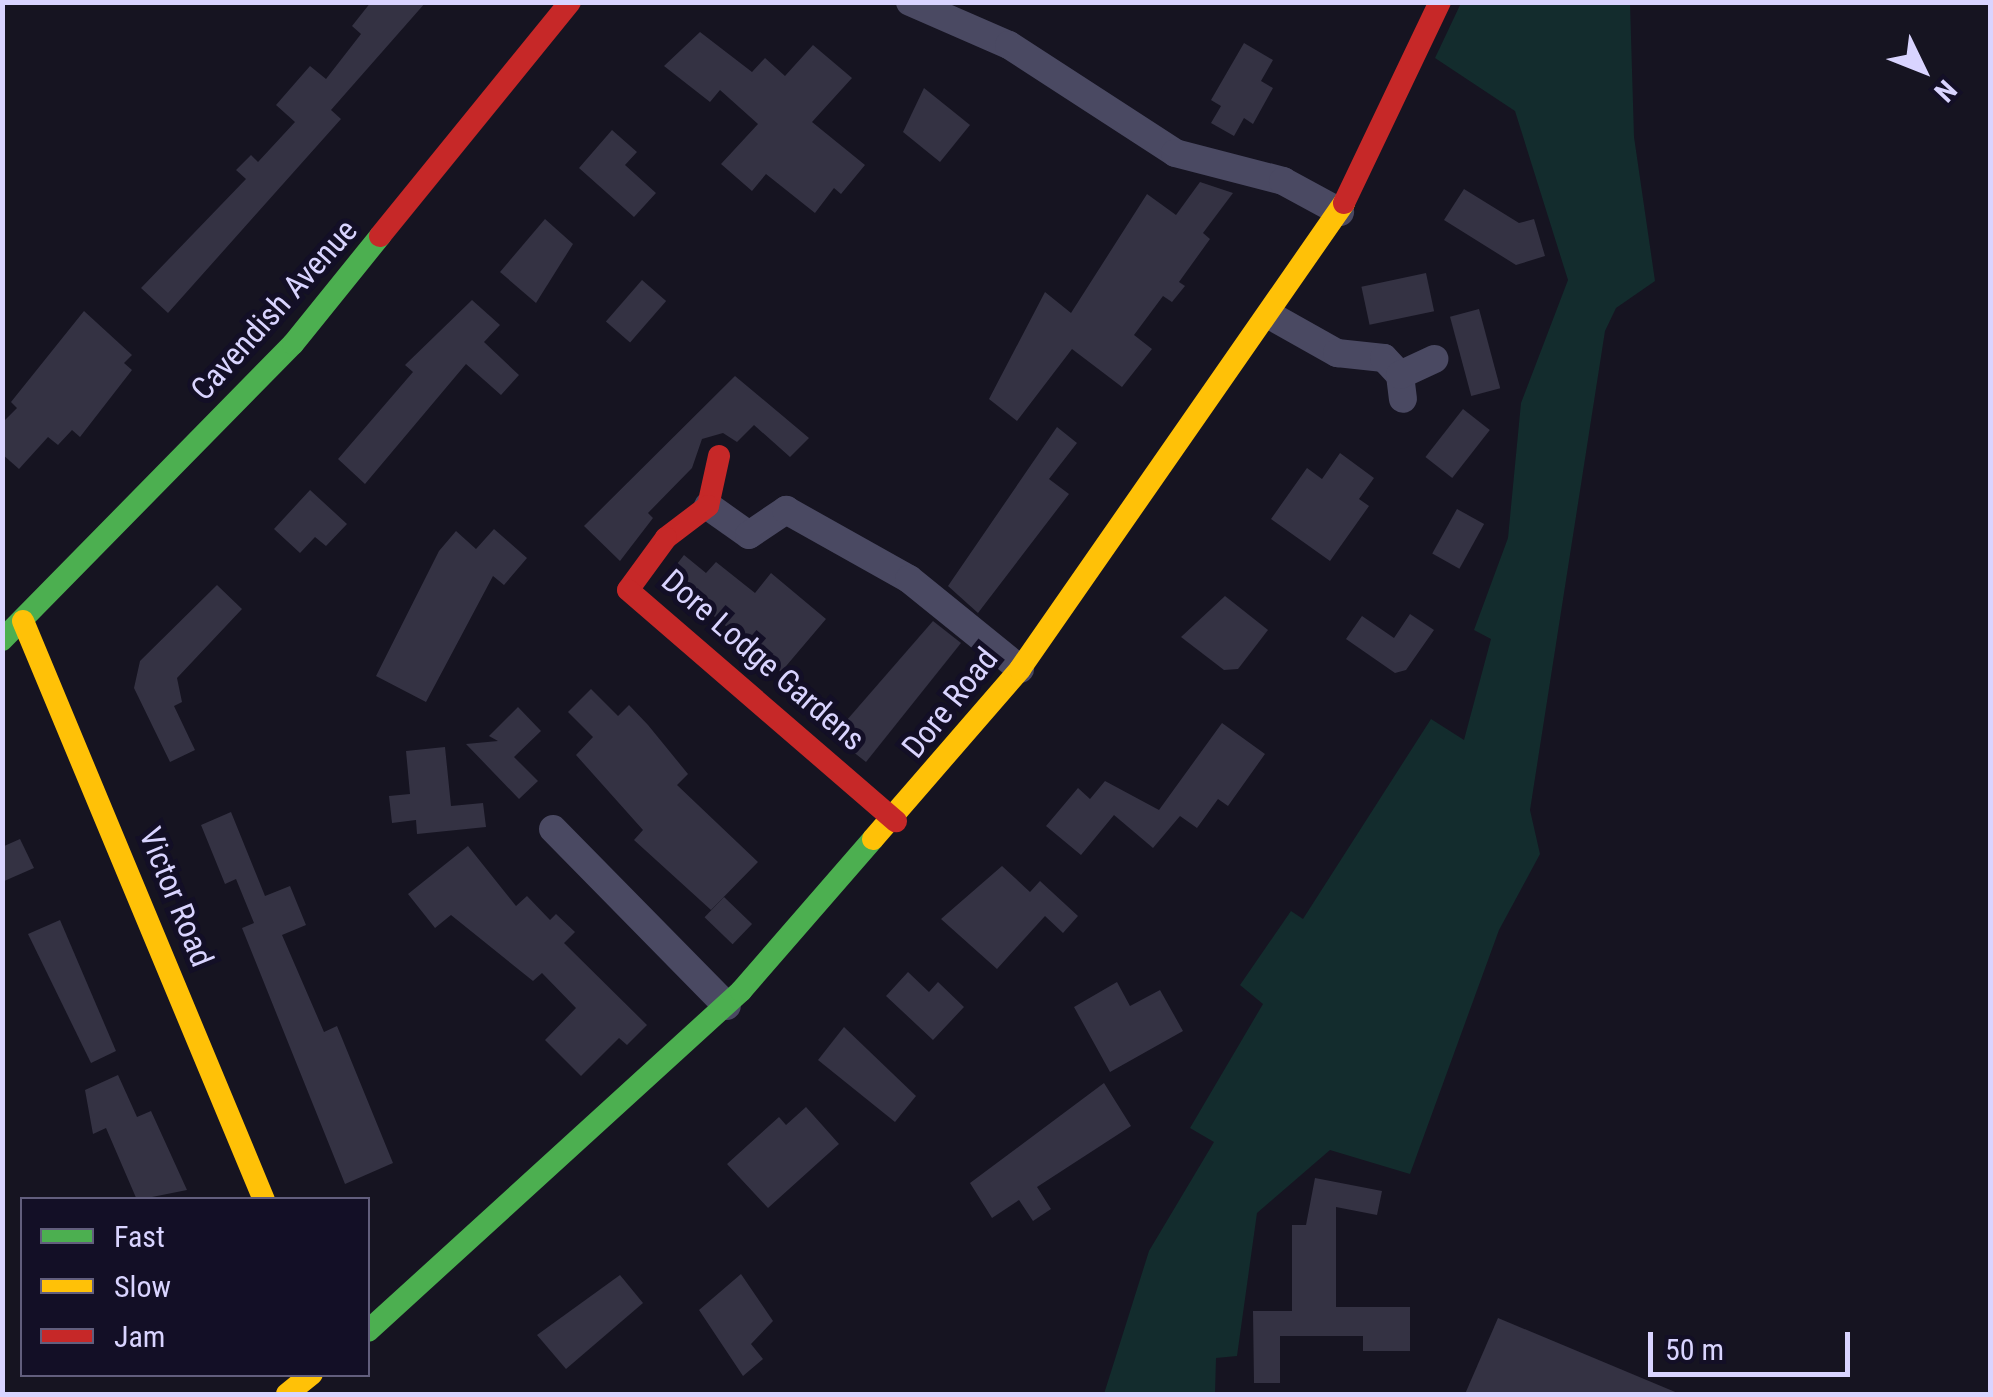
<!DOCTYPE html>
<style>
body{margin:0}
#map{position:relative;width:1993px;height:1397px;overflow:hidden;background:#161421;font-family:"Roboto Condensed",sans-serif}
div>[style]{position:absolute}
.green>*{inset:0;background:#132c2d}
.building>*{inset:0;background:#343243;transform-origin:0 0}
.street>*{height:28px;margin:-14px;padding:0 14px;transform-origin:14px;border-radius:14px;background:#4a4962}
.fast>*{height:22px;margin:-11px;padding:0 11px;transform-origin:11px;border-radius:11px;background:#4caf50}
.slow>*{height:22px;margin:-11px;padding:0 11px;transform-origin:11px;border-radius:11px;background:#ffc107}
.jam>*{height:22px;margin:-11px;padding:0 11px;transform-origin:11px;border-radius:11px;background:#c62828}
span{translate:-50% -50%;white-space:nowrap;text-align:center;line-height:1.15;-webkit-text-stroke:10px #130f26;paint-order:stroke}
.street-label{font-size:32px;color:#d9d4ff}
.frame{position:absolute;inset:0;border:5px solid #d9d4ff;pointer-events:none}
.legend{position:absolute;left:20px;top:1197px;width:350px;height:180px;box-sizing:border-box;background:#130f26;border:2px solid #625e7d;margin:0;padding:12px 18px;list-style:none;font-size:30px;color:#d9d4ff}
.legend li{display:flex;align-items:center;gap:20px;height:50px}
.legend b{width:50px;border:2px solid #625e7d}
.north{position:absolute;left:1873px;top:20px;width:100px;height:100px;-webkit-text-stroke:8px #130f26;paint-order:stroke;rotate:133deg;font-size:28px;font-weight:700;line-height:40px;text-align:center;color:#d9d4ff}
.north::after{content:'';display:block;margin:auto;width:35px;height:45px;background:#d9d4ff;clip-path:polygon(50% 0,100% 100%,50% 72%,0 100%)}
.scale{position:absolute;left:1648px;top:1332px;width:202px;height:45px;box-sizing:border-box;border:5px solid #d9d4ff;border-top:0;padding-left:12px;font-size:30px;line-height:35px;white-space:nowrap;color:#d9d4ff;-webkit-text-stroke:8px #130f26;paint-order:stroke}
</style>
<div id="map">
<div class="green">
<div style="clip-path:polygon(1461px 3px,1630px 3px,1634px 137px,1655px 281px,1616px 308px,1605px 331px,1530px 810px,1540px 854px,1499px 930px,1410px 1174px,1330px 1150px,1257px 1213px,1237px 1356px,1216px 1358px,1215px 1394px,1104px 1394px,1149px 1251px,1214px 1142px,1190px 1128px,1263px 1004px,1240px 985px,1291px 911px,1303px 919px,1431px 719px,1464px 740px,1491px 639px,1474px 630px,1508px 538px,1521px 403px,1568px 280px,1515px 111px,1435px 58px)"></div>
</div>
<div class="building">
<div style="clip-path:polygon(371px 2px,426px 2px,331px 110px,341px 119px,168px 313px,141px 288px,246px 179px,236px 170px,251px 155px,258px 162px,295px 122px,276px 105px,310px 66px,326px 79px,361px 34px,352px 26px)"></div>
<div style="clip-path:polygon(700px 32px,752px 72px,765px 58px,785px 76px,813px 45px,852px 78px,812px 122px,865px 165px,841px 194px,834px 188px,815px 213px,766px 174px,752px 191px,721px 164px,758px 124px,720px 90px,710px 102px,664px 66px)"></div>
<div style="clip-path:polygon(1244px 43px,1273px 60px,1261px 81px,1273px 88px,1253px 124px,1244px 118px,1234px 136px,1211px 123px,1221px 106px,1211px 100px)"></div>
<div style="clip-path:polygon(924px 88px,970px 125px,940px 162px,903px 132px)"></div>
<div style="clip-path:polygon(612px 130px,637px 152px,625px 165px,656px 193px,634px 217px,579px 168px)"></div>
<div style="clip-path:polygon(1200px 182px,1233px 193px,1203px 233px,1210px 239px,1179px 282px,1185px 286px,1172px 302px,1163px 296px,1134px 335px,1152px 349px,1122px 387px,1072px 349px,1017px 421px,989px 399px,1045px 292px,1071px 313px,1147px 194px,1176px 215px)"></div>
<div style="clip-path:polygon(1464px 189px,1519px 223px,1534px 219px,1545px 256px,1516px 265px,1444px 220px)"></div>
<div style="clip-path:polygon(545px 219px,573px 244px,536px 303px,500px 272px)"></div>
<div style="left:1426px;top:273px;width:39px;height:66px;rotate:78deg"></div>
<div style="left:642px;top:280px;width:32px;height:55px;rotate:41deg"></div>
<div style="clip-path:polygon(472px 300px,500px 325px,484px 342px,519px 375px,501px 395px,466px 364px,365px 484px,338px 459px,413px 372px,405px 365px)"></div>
<div style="left:1479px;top:309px;width:82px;height:30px;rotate:75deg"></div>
<div style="clip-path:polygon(84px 311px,132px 355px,124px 363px,132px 370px,80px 437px,72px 430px,58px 445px,48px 437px,19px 469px,2px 454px,2px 423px,17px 408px,11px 402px)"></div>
<div style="clip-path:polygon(735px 376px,809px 438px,790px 457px,754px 425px,737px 442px,723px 433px,702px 439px,692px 468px,648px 513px,653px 518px,620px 561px,584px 526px)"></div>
<div style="left:1463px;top:409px;width:34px;height:61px;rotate:38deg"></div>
<div style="clip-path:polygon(1057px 427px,1077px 443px,1049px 479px,1069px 494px,978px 613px,948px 586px)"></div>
<div style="clip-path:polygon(1340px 453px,1374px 478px,1359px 499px,1369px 506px,1330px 561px,1271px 519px,1307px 468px,1322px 479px)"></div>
<div style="clip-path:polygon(310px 490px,347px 524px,326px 546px,315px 537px,300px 553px,274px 529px)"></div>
<div style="left:1457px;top:509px;width:31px;height:51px;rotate:29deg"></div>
<div style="clip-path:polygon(494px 529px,527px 558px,504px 585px,493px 576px,426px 702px,376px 676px,439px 551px,456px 531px,476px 549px)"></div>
<div style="clip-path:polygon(684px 555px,706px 573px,716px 562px,755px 593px,771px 573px,826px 619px,781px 672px,709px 612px,701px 622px,660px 586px)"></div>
<div style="clip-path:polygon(217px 585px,242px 609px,177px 678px,182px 702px,174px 706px,195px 750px,170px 762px,134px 688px,140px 661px)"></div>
<div style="clip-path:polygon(1225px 596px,1268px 630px,1238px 669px,1224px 670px,1181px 637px)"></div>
<div style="clip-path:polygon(1410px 614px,1434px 630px,1406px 670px,1395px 673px,1346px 639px,1362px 616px,1394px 638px)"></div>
<div style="clip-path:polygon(933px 621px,961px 643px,866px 762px,833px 736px)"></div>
<div style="clip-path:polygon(591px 689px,618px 716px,629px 705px,648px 725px,688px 774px,677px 785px,758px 862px,711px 910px,634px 840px,643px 830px,576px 755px,593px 737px,568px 712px)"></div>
<div style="clip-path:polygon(518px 707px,541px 731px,514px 757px,538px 781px,519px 799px,466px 744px,498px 741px,489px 736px)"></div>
<div style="clip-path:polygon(1222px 723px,1265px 754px,1228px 806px,1218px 799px,1197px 828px,1180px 816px,1153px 848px,1114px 815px,1081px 855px,1046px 826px,1078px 788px,1090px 799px,1105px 781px,1159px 810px)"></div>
<div style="clip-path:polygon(445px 747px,451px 806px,483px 803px,486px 827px,417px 834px,416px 820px,392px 823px,389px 796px,410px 794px,406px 751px)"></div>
<div style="clip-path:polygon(231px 812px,265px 896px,290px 886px,306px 925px,282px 935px,324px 1032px,337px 1026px,393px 1163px,345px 1184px,242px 928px,254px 923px,236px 879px,225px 884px,201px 825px)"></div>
<div style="clip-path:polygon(20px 839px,34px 868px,2px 882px,2px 847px)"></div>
<div style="clip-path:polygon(468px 846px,516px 906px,527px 896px,550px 920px,556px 914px,575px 932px,564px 943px,647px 1025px,627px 1045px,619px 1038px,581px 1076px,545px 1040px,576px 1008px,542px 973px,533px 981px,451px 915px,435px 928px,408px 894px)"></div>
<div style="clip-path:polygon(1002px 866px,1030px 892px,1040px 881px,1078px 916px,1063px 933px,1045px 916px,997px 969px,941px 919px)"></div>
<div style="left:724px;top:897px;width:39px;height:28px;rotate:44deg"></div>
<div style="clip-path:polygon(60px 920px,116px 1051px,91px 1063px,28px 934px)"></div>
<div style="clip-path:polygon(908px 972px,929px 992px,938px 982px,964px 1007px,933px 1040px,886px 996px)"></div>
<div style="clip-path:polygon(1117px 982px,1130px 1006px,1160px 990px,1183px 1031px,1110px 1072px,1074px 1007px)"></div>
<div style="clip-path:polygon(844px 1027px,916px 1096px,895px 1122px,818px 1060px)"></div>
<div style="clip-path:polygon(118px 1075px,137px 1117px,151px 1111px,187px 1190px,137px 1200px,106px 1128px,93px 1134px,85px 1090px)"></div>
<div style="clip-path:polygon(1104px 1083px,1131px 1126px,1037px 1187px,1051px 1209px,1033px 1221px,1019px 1200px,992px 1218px,970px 1183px)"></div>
<div style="clip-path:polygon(806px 1107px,839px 1144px,768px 1208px,727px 1164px,779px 1117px,786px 1125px)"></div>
<div style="clip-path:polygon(1315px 1178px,1382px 1191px,1377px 1215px,1336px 1207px,1336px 1307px,1410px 1307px,1410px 1351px,1363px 1351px,1363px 1336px,1280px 1336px,1280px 1383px,1254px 1383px,1253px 1311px,1292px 1311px,1292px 1225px,1306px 1225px)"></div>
<div style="clip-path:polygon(741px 1274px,773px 1321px,751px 1344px,763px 1359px,743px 1376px,699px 1310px)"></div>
<div style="clip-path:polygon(620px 1275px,643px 1303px,566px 1369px,537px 1335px)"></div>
<div style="clip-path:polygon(1498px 1318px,1680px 1394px,1465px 1394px)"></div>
</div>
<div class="street">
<div style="left:910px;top:2px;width:108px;rotate:23.5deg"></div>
<div style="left:1009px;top:45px;width:198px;rotate:33deg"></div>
<div style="left:1175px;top:153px;width:112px;rotate:14.5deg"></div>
<div style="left:1283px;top:181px;width:65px;rotate:28.5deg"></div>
<div style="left:1271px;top:316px;width:76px;rotate:29.3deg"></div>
<div style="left:1337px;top:353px;width:47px;rotate:6.1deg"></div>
<div style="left:1384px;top:358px;width:23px;rotate:47deg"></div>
<div style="left:1400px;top:375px;width:24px;rotate:83deg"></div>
<div style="left:1400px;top:375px;width:38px;rotate:-25deg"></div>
<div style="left:708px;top:506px;width:50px;rotate:35.3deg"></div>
<div style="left:749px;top:535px;width:45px;rotate:-34deg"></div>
<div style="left:786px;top:510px;width:141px;rotate:29.3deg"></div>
<div style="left:909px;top:579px;width:143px;rotate:39deg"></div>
<div style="left:553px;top:829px;width:248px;rotate:45.5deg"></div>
</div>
<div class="fast">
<div style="left:2px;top:640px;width:415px;rotate:-45.5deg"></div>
<div style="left:293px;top:344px;width:139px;rotate:-51.1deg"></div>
<div style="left:368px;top:1331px;width:505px;rotate:-42.35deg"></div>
<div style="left:741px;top:991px;width:201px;rotate:-49deg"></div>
</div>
<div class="slow">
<div style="left:23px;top:621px;width:627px;rotate:67.4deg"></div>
<div style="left:873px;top:839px;width:225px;rotate:-49.1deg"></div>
<div style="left:1020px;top:669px;width:568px;rotate:-55.19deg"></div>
<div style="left:287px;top:1394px;width:32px;rotate:-39deg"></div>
</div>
<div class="jam">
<div style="left:1344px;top:203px;width:223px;rotate:-64.5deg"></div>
<div style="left:380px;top:236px;width:301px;rotate:-50.9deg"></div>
<div style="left:719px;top:456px;width:51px;rotate:102.4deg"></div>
<div style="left:708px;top:506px;width:53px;rotate:142.7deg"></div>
<div style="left:666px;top:538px;width:64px;rotate:126.2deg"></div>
<div style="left:628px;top:590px;width:354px;rotate:40.8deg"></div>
</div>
<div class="street-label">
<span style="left:274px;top:310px;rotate:-48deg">Cavendish Avenue</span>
<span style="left:763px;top:660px;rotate:41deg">Dore Lodge Gardens</span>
<span style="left:950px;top:703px;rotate:-51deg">Dore Road</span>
<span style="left:176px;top:897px;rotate:68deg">Victor Road</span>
</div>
<div class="frame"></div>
<ul class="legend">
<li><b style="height:12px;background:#4caf50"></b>Fast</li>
<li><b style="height:12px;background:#ffc107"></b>Slow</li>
<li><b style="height:12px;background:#c62828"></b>Jam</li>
</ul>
<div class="north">N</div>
<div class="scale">50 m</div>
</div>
